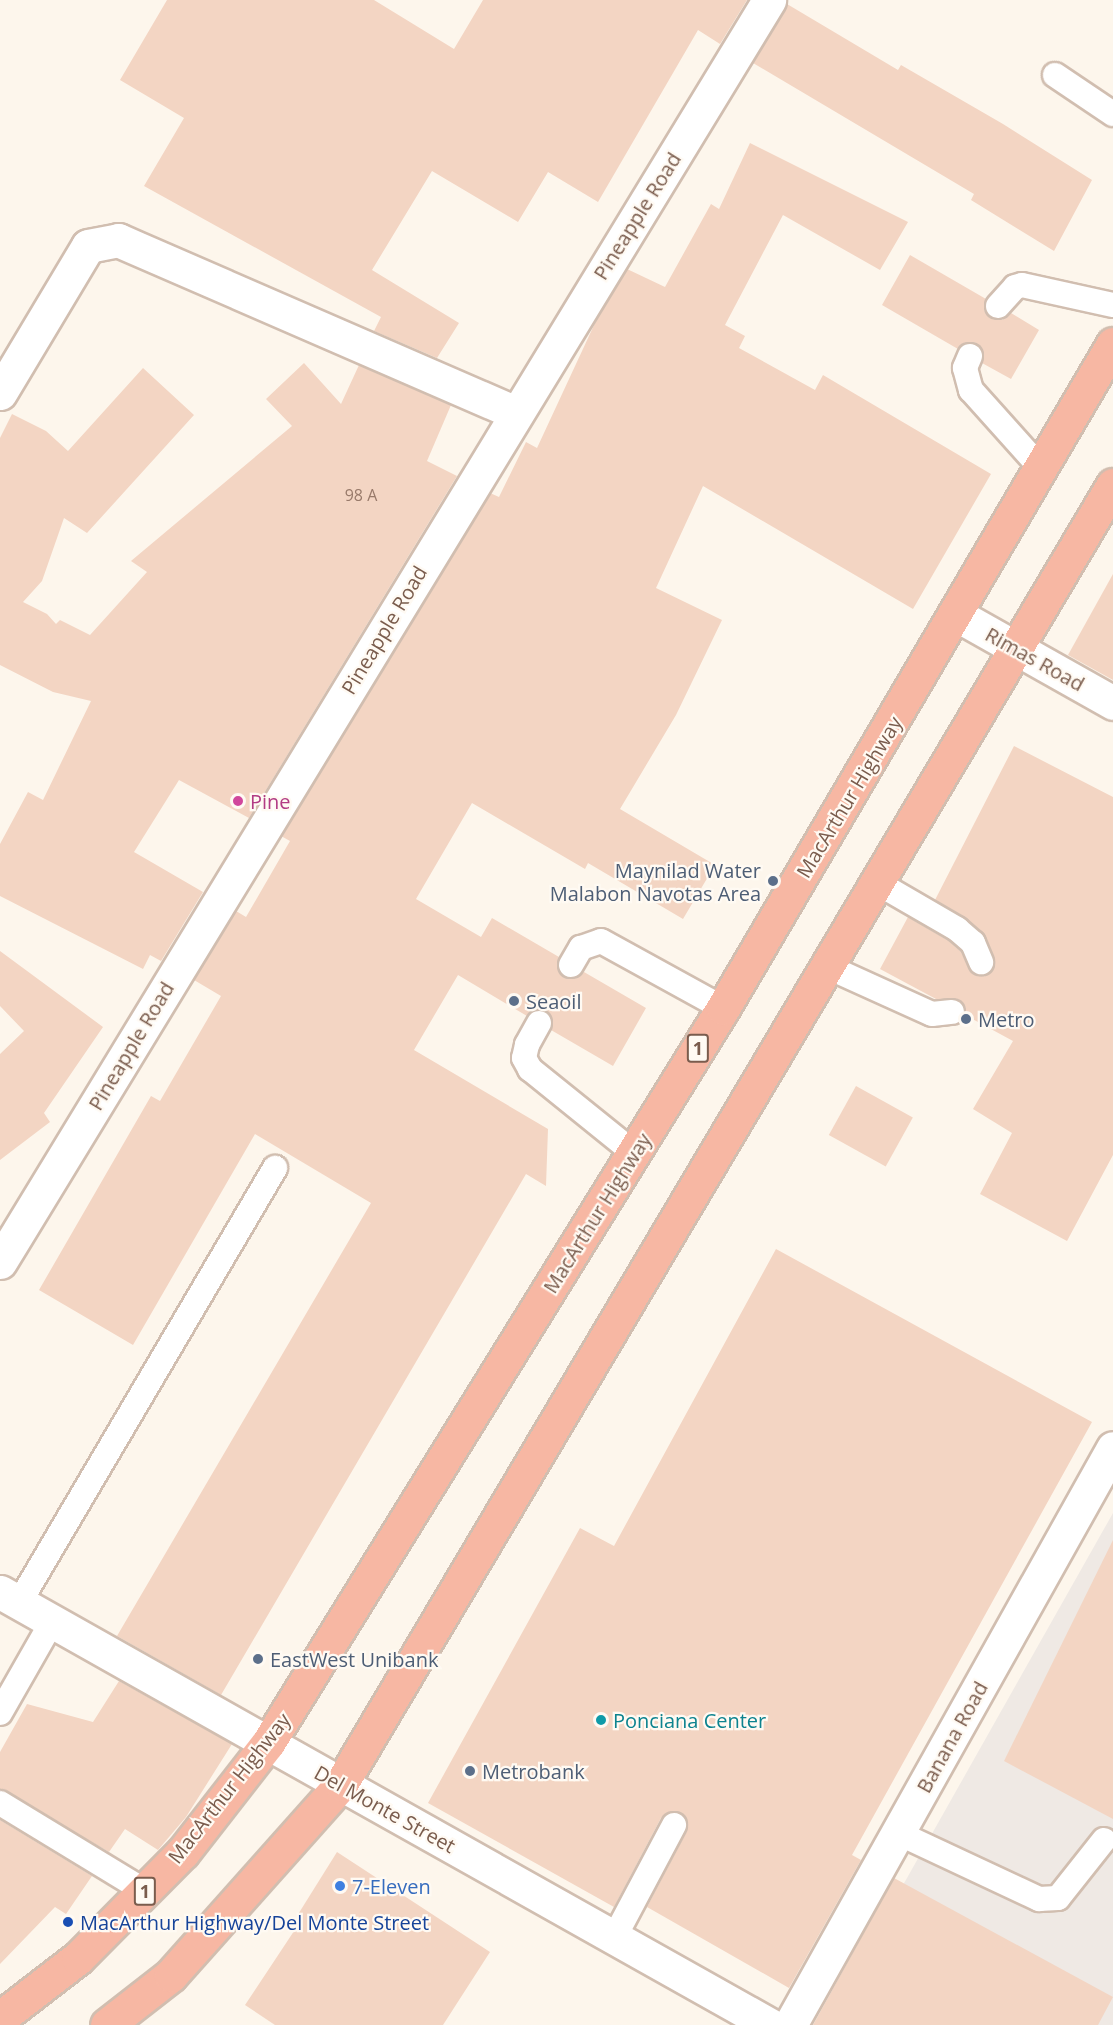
<!DOCTYPE html>
<style>
body{margin:0}
#map{position:relative;width:1113px;height:2025px;overflow:hidden;background:#fdf6ec;font-family:"Open Sans",sans-serif}
div>[style]{position:absolute}
.industrial>*{inset:0;background:#efe9e4}
.building>*{inset:0;background:#f3d5c3;transform-origin:0 0}
.roads{filter:drop-shadow(2px 0 #d1beb0) drop-shadow(-2px 0 #d1beb0) drop-shadow(0 2px #d1beb0) drop-shadow(0 -2px #d1beb0)}
.lane>*{height:24px;margin:-12px;padding:0 12px;transform-origin:12px;border-radius:12px;background:#fff}
.street>*{height:33px;margin:-16.5px;padding:0 16.5px;transform-origin:16.5px;border-radius:16.5px;background:#fff}
.secondary>*{height:33px;margin:-16.5px;padding:0 16.5px;transform-origin:16.5px;border-radius:16.5px;background:#fff}
.highway>*{height:33px;margin:-16.5px;padding:0 16.5px;transform-origin:16.5px;border-radius:16.5px;background:#f7b7a3}
.dots>*{width:16px;height:16px;translate:-50% -50%;box-sizing:border-box;border:3px solid #fffaf3;border-radius:50%}
span{translate:-50% -50%;white-space:nowrap;text-align:center;line-height:1.15;-webkit-text-stroke:4.5px #fffaf3;paint-order:stroke}
.number-label{font-size:16px;color:#987a6a}
.number-label span{-webkit-text-stroke-width:0}
.shield-label span{padding:2px 4px;background:#fffaf3;border:2px solid;border-radius:4px;-webkit-text-stroke-width:0}
.shield-label{font-size:18px;color:#7a5c4d;font-weight:700}
.street-label{font-size:20px;color:#7a5c4d}
.hotel-label{font-size:20px;color:#b23c85}
.left{translate:0 -50%;text-align:left}
.service-label{font-size:20px;color:#4e5e75}
.right{translate:-100% -50%;text-align:right}
.culture-label{font-size:20px;color:#0d838f}
.shop-label{font-size:20px;color:#366cbe}
.transit-label{font-size:20px;color:#164399}
</style>
<div id="map">
<div class="industrial">
<div style="clip-path:polygon(1113px 1513px,1113px 2025px,824px 2025px)"></div>
</div>
<div class="building">
<div style="clip-path:polygon(167px 0,374px 0,454px 49px,483px 0,747px 0,720px 44px,698px 30px,598px 202px,548px 172px,518px 222px,432px 171px,372px 270px,459px 323px,437px 358px,374px 331px,381px 317px,144px 186px,184px 118px,120px 80px)"></div>
<div style="clip-path:polygon(787px 4px,898px 70px,901px 65px,1003px 124px,1092px 180px,1054px 251px,971px 200px,974px 194px,753px 63px)"></div>
<div style="clip-path:polygon(750px 143px,908px 222px,880px 270px,783px 215px,725px 325px,745px 336px,739px 348px,815px 390px,823px 375px,991px 474px,913px 609px,703px 486px,656px 588px,722px 620px,676px 715px,620px 809px,715px 865px,683px 919px,588px 863px,585px 869px,472px 803px,416px 899px,481px 937px,492px 918px,559px 957px,557px 965px,563px 977px,571px 979px,584px 972px,646px 1008px,613px 1066px,551px 1030px,553px 1022px,546px 1011px,538px 1009px,527px 1016px,458px 975px,414px 1050px,548px 1129px,546px 1186px,526px 1174px,221px 1695px,117px 1636px,371px 1203px,255px 1134px,133px 1345px,39px 1290px,151px 1096px,160px 1101px,221px 996px,194px 980px,236px 911px,246px 917px,290px 841px,281px 836px,490px 493px,499px 497px,526px 442px,537px 448px,595px 323px,627px 269px,665px 287px,711px 204px,719px 209px)"></div>
<div style="clip-path:polygon(910px 255px,986px 299px,984px 310px,989px 317px,1002px 320px,1011px 313px,1039px 330px,1011px 379px,982px 363px,984px 354px,976px 343px,968px 342px,958px 349px,882px 305px)"></div>
<div style="clip-path:polygon(304px 363px,341px 404px,359px 365px,451px 405px,427px 461px,457px 476px,249px 818px,179px 780px,134px 852px,203px 892px,161px 961px,150px 955px,143px 969px,0 896px,0 844px,28px 792px,43px 800px,91px 701px,53px 692px,0 665px,0 438px,12px 414px,46px 431px,68px 451px,143px 368px,194px 415px,87px 533px,64px 518px,42px 581px,23px 602px,47px 614px,56px 624px,60px 620px,90px 635px,147px 572px,131px 561px,292px 426px,266px 399px)"></div>
<div style="clip-path:polygon(1113px 574px,1113px 680px,1068px 655px)"></div>
<div style="clip-path:polygon(1014px 746px,1113px 797px,1113px 1155px,1067px 1241px,980px 1194px,1012px 1133px,973px 1109px,1013px 1041px,965px 1015px,964px 1004px,958px 999px,936px 999px,880px 969px,908px 917px,949px 941px,961px 952px,973px 974px,986px 975px,993px 970px,994px 957px,983px 933px,935px 900px)"></div>
<div style="clip-path:polygon(0 951px,103px 1027px,44px 1113px,50px 1122px,0 1160px,0 1054px,24px 1031px,0 1006px)"></div>
<div style="left:856px;top:1086px;width:65px;height:56px;rotate:29deg"></div>
<div style="clip-path:polygon(776px 1249px,1092px 1422px,852px 1855px,861px 1860px,789px 1988px,647px 1907px,687px 1831px,686px 1818px,680px 1812px,667px 1813px,661px 1818px,614px 1907px,428px 1803px,580px 1528px,614px 1546px)"></div>
<div style="clip-path:polygon(1113px 1540px,1113px 1819px,1004px 1761px)"></div>
<div style="clip-path:polygon(119px 1681px,232px 1744px,186px 1817px,158px 1850px,125px 1829px,109px 1852px,0 1789px,0 1752px,27px 1704px,93px 1722px)"></div>
<div style="clip-path:polygon(0 1820px,92px 1876px,66px 1914px,55px 1907px,0 1964px)"></div>
<div style="clip-path:polygon(337px 1852px,490px 1952px,443px 2025px,275px 2025px,245px 2005px,302px 1919px,297px 1916px)"></div>
<div style="clip-path:polygon(894px 1878px,1113px 1997px,1098px 2025px,813px 2025px)"></div>
</div>
<div class="roads">
<div class="lane">
<div style="left:1055px;top:75px;width:70px;rotate:33.9deg"></div>
<div style="left:998px;top:306px;width:25px;rotate:-48deg"></div>
<div style="left:1015px;top:287px;width:7px;rotate:-16deg"></div>
<div style="left:1022px;top:285px;width:93px;rotate:12.4deg"></div>
<div style="left:970px;top:356px;width:13px;rotate:113deg"></div>
<div style="left:965px;top:368px;width:23px;rotate:75deg"></div>
<div style="left:971px;top:390px;width:105px;rotate:48.1deg"></div>
<div style="left:876px;top:882px;width:94px;rotate:30.1deg"></div>
<div style="left:957px;top:929px;width:21px;rotate:41deg"></div>
<div style="left:973px;top:943px;width:21px;rotate:67deg"></div>
<div style="left:571px;top:965px;width:20px;rotate:-60deg"></div>
<div style="left:581px;top:948px;width:21px;rotate:-19deg"></div>
<div style="left:601px;top:941px;width:139px;rotate:28.8deg"></div>
<div style="left:826px;top:966px;width:116px;rotate:24.4deg"></div>
<div style="left:932px;top:1014px;width:20px;rotate:-6deg"></div>
<div style="left:539px;top:1023px;width:25px;rotate:119deg"></div>
<div style="left:527px;top:1045px;width:13px;rotate:103deg"></div>
<div style="left:524px;top:1058px;width:13px;rotate:61deg"></div>
<div style="left:530px;top:1069px;width:134px;rotate:38.9deg"></div>
<div style="left:19px;top:1603px;width:505px;rotate:-59.52deg"></div>
<div style="left:0;top:1713px;width:105px;rotate:-60.3deg"></div>
<div style="left:0;top:1803px;width:170px;rotate:31.3deg"></div>
<div style="left:898px;top:1833px;width:156px;rotate:25.1deg"></div>
<div style="left:1039px;top:1899px;width:19px;rotate:-3deg"></div>
<div style="left:1058px;top:1898px;width:74px;rotate:-51.6deg"></div>
<div style="left:614px;top:1938px;width:128px;rotate:-62deg"></div>
</div>
<div class="street">
<div style="left:0;top:393px;width:171px;rotate:-59.1deg"></div>
<div style="left:88px;top:246px;width:31px;rotate:-11deg"></div>
<div style="left:118px;top:240px;width:433px;rotate:23.5deg"></div>
<div style="left:957px;top:615px;width:179px;rotate:29.4deg"></div>
<div style="left:0;top:1262px;width:1478px;rotate:-58.64deg"></div>
<div style="left:0;top:1592px;width:308px;rotate:29.4deg"></div>
<div style="left:790px;top:2025px;width:661px;rotate:-60.76deg"></div>
</div>
<div class="secondary">
<div style="left:268px;top:1743px;width:576px;rotate:29.33deg"></div>
</div>
<div class="highway">
<div style="left:0;top:2018px;width:98px;rotate:-37.6deg"></div>
<div style="left:78px;top:1958px;width:149px;rotate:-45.3deg"></div>
<div style="left:183px;top:1852px;width:138px;rotate:-52.1deg"></div>
<div style="left:268px;top:1743px;width:864px;rotate:-58.24deg"></div>
<div style="left:723px;top:1008px;width:770px;rotate:-59.57deg"></div>
<div style="left:107px;top:2025px;width:81px;rotate:-38deg"></div>
<div style="left:171px;top:1975px;width:256px;rotate:-48.3deg"></div>
<div style="left:341px;top:1784px;width:1511px;rotate:-59.28deg"></div>
</div>
</div>
<div class="dots">
<div style="left:238px;top:801px;background:#d1479c"></div>
<div style="left:773px;top:881px;background:#5c6f8a"></div>
<div style="left:514px;top:1001px;background:#5c6f8a"></div>
<div style="left:966px;top:1019px;background:#5c6f8a"></div>
<div style="left:258px;top:1659px;background:#5c6f8a"></div>
<div style="left:601px;top:1720px;background:#0f9aa8"></div>
<div style="left:470px;top:1771px;background:#5c6f8a"></div>
<div style="left:340px;top:1886px;background:#3f7fe0"></div>
<div style="left:68px;top:1922px;background:#1a4fb4"></div>
</div>
<div class="number-label">
<span style="left:361px;top:495px">98 A</span>
</div>
<div class="shield-label">
<span style="left:698px;top:1048px">1</span>
<span style="left:145px;top:1891px">1</span>
</div>
<div class="street-label">
<span style="left:637px;top:216px;rotate:-58deg">Pineapple Road</span>
<span style="left:384px;top:630px;rotate:-59deg">Pineapple Road</span>
<span style="left:1035px;top:659px;rotate:29deg">Rimas Road</span>
<span style="left:849px;top:797px;rotate:-59deg">MacArthur Highway</span>
<span style="left:131px;top:1046px;rotate:-59deg">Pineapple Road</span>
<span style="left:597px;top:1213px;rotate:-58deg">MacArthur Highway</span>
<span style="left:952px;top:1737px;rotate:-61deg">Banana Road</span>
<span style="left:229px;top:1788px;rotate:-52deg">MacArthur Highway</span>
<span style="left:385px;top:1809px;rotate:29deg">Del Monte Street</span>
</div>
<div class="hotel-label">
<span class="left" style="left:250px;top:801px">Pine</span>
</div>
<div class="service-label">
<span class="right" style="left:761px;top:882px">Maynilad Water<br>Malabon Navotas Area</span>
<span class="left" style="left:526px;top:1001px">Seaoil</span>
<span class="left" style="left:978px;top:1019px">Metro</span>
<span class="left" style="left:270px;top:1659px">EastWest Unibank</span>
<span class="left" style="left:482px;top:1771px">Metrobank</span>
</div>
<div class="culture-label">
<span class="left" style="left:613px;top:1720px">Ponciana Center</span>
</div>
<div class="shop-label">
<span class="left" style="left:352px;top:1886px">7-Eleven</span>
</div>
<div class="transit-label">
<span class="left" style="left:80px;top:1922px">MacArthur Highway/Del Monte Street</span>
</div>
</div>
